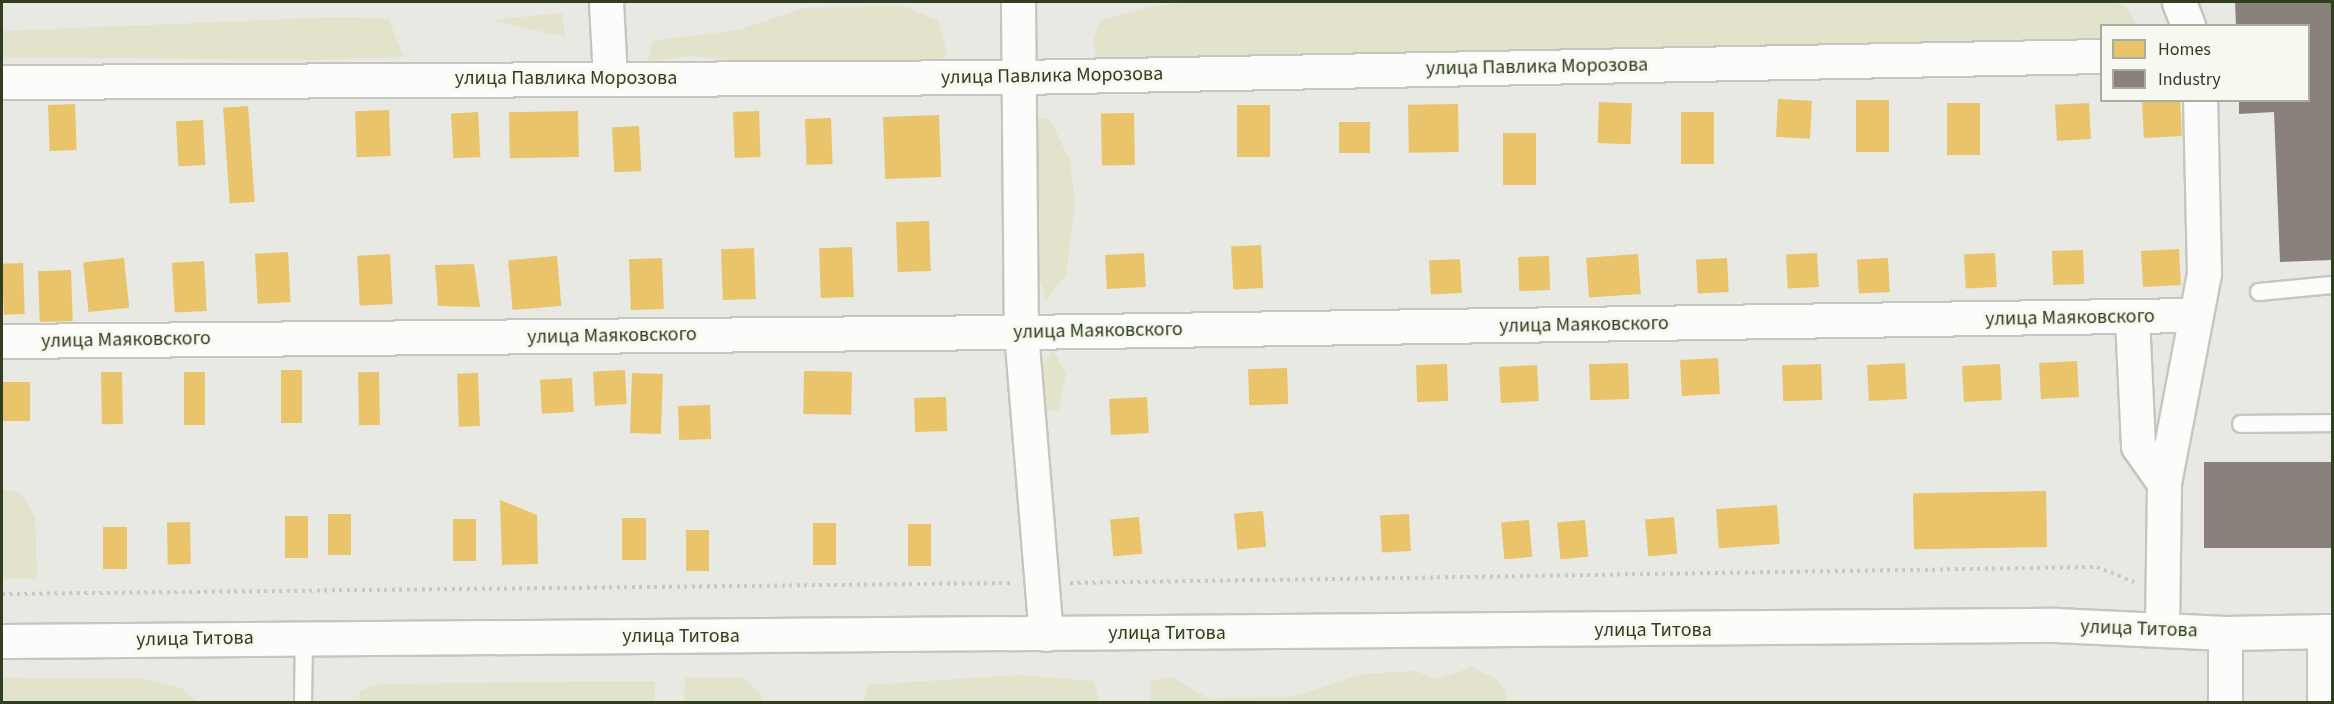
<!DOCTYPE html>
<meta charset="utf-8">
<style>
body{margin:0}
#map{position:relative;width:2334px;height:704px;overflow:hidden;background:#e8e9e3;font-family:"Source Sans 3",sans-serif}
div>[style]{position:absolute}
.green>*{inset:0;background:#e3e2cb}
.homes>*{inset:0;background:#e9c46a;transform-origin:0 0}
.industry>*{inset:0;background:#8a817c;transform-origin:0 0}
.path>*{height:4px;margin-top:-2px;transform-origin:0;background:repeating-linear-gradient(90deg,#c6cac0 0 3px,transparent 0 7.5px)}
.roads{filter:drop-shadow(2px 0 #c4c6c0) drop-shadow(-2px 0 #c4c6c0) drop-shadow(0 2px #c4c6c0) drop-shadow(0 -2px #c4c6c0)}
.service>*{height:16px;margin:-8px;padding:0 8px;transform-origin:8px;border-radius:8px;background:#fcfcfb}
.minor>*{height:33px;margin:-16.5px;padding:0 16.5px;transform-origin:16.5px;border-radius:16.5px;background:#fcfcfb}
.tertiary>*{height:33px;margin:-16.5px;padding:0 16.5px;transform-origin:16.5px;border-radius:16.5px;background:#fcfcfb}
.secondary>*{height:33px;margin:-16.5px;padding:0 16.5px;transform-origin:16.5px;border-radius:16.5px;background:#fcfcfb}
span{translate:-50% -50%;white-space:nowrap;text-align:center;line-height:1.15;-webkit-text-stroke:6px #f7f9f1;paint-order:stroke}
.street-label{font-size:20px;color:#313e1f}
.frame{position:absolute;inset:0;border:3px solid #313e1f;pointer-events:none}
.legend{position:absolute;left:2100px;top:24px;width:210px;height:78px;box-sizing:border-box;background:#f7f9f1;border:2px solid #a8ae9d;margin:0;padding:8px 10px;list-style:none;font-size:18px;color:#313e1f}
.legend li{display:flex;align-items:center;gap:12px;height:30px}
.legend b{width:30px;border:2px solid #a8ae9d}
</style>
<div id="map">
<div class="green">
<div style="clip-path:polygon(1189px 2px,2115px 2px,2127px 8px,2136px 25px,2102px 26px,2101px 49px,1097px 61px,1093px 42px,1100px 21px,1148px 7px)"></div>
<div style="clip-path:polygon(903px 6px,938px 21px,948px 55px,924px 66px,862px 71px,689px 56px,648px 62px,652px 41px,738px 30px,804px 8px)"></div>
<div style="clip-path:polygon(562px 13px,565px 37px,491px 20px)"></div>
<div style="clip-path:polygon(341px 17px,389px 19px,403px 57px,308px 60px,2px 57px,2px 31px)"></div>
<div style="clip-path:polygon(1033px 117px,1050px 119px,1070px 161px,1075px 202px,1066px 275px,1046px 300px,1033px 258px)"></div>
<div style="clip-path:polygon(1053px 350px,1066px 373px,1058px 411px,1041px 411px,1037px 372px)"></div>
<div style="clip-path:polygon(2px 489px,21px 493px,35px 517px,37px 579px,2px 579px)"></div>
<div style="clip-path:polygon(1472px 667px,1498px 680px,1505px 690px,1507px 702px,1151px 702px,1150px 681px,1171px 677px,1210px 699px,1295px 696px,1364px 674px,1415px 671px,1438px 679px)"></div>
<div style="clip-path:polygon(1018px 675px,1094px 681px,1099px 702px,863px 702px,868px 685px)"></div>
<div style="clip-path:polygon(2px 678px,145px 679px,184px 689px,197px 702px,2px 702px)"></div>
<div style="clip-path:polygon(685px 678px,743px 678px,760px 694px,763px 702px,684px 702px)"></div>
<div style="clip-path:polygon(655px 681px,655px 702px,359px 702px,360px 690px,381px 684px)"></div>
</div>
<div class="homes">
<div style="left:1778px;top:99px;width:34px;height:38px;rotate:3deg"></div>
<div style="left:1889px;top:100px;width:52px;height:33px;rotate:90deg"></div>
<div style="left:2180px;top:100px;width:36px;height:38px;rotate:87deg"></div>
<div style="left:1599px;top:102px;width:33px;height:41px;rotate:2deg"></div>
<div style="left:1947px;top:103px;width:33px;height:52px"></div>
<div style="left:2089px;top:103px;width:36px;height:34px;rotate:87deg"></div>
<div style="left:75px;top:104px;width:46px;height:27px;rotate:88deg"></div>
<div style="left:1458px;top:104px;width:48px;height:50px;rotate:89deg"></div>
<div style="left:1237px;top:105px;width:33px;height:52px"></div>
<div style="left:248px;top:106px;width:96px;height:25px;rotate:86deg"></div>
<div style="left:389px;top:110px;width:46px;height:34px;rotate:88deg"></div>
<div style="left:578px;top:111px;width:46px;height:69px;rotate:89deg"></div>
<div style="left:759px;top:111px;width:46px;height:26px;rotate:88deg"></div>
<div style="left:478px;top:112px;width:45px;height:27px;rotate:87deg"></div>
<div style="left:1714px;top:112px;width:52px;height:33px;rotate:90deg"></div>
<div style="left:1134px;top:113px;width:52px;height:33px;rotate:89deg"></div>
<div style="left:939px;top:115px;width:62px;height:56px;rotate:88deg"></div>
<div style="left:831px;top:118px;width:46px;height:26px;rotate:88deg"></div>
<div style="left:203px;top:120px;width:45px;height:27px;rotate:87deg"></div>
<div style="left:1339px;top:122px;width:31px;height:31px"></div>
<div style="left:639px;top:126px;width:45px;height:27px;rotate:87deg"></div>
<div style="left:1503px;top:133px;width:33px;height:52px"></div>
<div style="left:929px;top:221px;width:50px;height:33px;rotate:88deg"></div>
<div style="left:1261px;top:245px;width:43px;height:30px;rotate:87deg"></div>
<div style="left:852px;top:247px;width:50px;height:33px;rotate:88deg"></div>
<div style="left:754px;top:248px;width:51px;height:33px;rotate:88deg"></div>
<div style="left:2179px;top:249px;width:36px;height:38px;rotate:87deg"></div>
<div style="left:2083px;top:250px;width:34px;height:31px;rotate:88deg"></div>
<div style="left:288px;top:252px;width:50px;height:33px;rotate:87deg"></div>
<div style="left:1144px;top:253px;width:34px;height:39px;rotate:87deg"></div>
<div style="left:1817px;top:253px;width:34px;height:31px;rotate:87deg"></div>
<div style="left:1995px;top:253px;width:34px;height:31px;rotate:87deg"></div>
<div style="left:390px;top:254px;width:50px;height:33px;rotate:87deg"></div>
<div style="left:1638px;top:254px;width:40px;height:52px;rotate:86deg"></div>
<div style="left:557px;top:256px;width:50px;height:49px;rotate:85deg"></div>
<div style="left:1549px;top:256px;width:34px;height:31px;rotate:88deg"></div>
<div style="left:124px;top:258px;width:50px;height:41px;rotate:84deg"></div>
<div style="left:662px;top:258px;width:51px;height:33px;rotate:88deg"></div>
<div style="left:1727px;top:258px;width:34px;height:31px;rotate:87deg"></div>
<div style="left:1888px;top:258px;width:34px;height:31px;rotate:87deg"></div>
<div style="left:1460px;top:259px;width:34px;height:31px;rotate:87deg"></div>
<div style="left:204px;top:261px;width:50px;height:32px;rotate:87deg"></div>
<div style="left:23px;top:263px;width:51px;height:21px;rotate:88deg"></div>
<div style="clip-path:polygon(474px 264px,480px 307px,438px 306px,435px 265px)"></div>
<div style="left:71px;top:270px;width:51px;height:33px;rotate:88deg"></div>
<div style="left:1718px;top:358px;width:36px;height:38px;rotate:87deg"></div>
<div style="left:2077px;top:361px;width:36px;height:38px;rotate:87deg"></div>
<div style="left:1628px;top:363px;width:36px;height:39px;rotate:88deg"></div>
<div style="left:1905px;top:363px;width:36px;height:38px;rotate:87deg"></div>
<div style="left:1447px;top:364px;width:37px;height:31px;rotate:88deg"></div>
<div style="left:1821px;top:364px;width:36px;height:39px;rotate:88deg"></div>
<div style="left:2000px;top:364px;width:36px;height:38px;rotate:87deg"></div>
<div style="left:1537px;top:365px;width:36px;height:38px;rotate:87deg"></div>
<div style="left:1287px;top:368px;width:36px;height:39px;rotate:88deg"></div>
<div style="left:281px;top:370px;width:21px;height:53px"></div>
<div style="left:625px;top:370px;width:34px;height:32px;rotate:87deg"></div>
<div style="left:804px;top:371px;width:48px;height:43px;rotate:1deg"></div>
<div style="left:122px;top:372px;width:52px;height:21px;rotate:89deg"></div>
<div style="left:184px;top:372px;width:21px;height:53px"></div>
<div style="left:379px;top:372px;width:53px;height:21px;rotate:89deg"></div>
<div style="left:478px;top:373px;width:53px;height:21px;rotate:88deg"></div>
<div style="left:632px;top:373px;width:31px;height:60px;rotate:2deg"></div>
<div style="left:572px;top:378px;width:34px;height:32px;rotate:87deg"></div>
<div style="left:2px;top:382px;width:28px;height:39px"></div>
<div style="left:946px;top:397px;width:34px;height:32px;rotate:88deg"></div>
<div style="left:1147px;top:397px;width:36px;height:38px;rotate:87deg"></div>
<div style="left:710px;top:405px;width:34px;height:32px;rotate:88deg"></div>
<div style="left:2046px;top:491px;width:56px;height:133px;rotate:89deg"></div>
<div style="clip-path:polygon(500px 500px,537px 515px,538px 564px,502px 565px)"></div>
<div style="left:1777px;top:505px;width:39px;height:61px;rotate:86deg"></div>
<div style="left:1263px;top:511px;width:36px;height:29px;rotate:85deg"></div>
<div style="left:328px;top:514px;width:23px;height:41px"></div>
<div style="left:1409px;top:514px;width:37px;height:29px;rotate:87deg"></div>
<div style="left:285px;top:516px;width:23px;height:42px"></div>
<div style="left:1139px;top:517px;width:37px;height:29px;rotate:85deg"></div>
<div style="left:1674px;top:517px;width:37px;height:29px;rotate:85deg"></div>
<div style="left:622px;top:518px;width:24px;height:42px"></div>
<div style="left:476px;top:519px;width:42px;height:23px;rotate:90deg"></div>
<div style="left:1529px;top:520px;width:37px;height:28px;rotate:85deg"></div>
<div style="left:1585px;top:520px;width:37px;height:28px;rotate:85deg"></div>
<div style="left:190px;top:522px;width:42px;height:23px;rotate:89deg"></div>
<div style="left:813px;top:523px;width:23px;height:42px"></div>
<div style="left:908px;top:524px;width:23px;height:42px"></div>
<div style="left:103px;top:527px;width:24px;height:42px"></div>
<div style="left:686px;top:530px;width:23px;height:41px"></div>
</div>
<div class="industry">
<div style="clip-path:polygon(2235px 2px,2332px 2px,2332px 260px,2280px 262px,2274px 112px,2239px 114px,2239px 100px,2308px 100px,2308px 26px,2236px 26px)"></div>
<div style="left:2332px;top:462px;width:86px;height:128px;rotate:90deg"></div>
</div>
<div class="path">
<div style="left:1070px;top:583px;width:1027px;rotate:-0.89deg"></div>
<div style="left:2097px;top:567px;width:40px;rotate:22deg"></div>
<div style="left:2px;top:594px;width:1010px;rotate:-0.62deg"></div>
</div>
<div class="roads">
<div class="service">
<div style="left:2259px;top:292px;width:73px;rotate:-5.5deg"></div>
<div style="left:2241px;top:424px;width:91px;rotate:-0.6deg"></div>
<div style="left:303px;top:702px;width:65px;rotate:-89.1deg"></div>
</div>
<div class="minor">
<div style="left:606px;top:2px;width:76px;rotate:87deg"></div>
<div style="left:1018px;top:2px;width:330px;rotate:89.5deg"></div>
<div style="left:1021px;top:332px;width:303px;rotate:85.3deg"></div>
<div style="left:2179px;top:2px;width:26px;rotate:69deg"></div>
<div style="left:2px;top:82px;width:1017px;rotate:-0.28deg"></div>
<div style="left:1019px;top:77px;width:1083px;rotate:-1.11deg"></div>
<div style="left:2132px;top:318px;width:128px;rotate:87.3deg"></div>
<div style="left:2138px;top:446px;width:45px;rotate:54.9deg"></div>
<div style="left:2px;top:341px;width:1019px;rotate:-0.51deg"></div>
<div style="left:1021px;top:332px;width:1173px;rotate:-0.83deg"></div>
<div style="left:2162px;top:628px;width:145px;rotate:-89.2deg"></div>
<div style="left:2164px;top:483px;width:214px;rotate:-79.2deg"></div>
<div style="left:2204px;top:273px;width:173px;rotate:-91.3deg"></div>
</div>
<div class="tertiary">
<div style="left:2324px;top:631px;width:71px;rotate:90deg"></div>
<div style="left:2225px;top:702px;width:69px;rotate:-90deg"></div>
</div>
<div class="secondary">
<div style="left:2px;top:641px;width:2054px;rotate:-0.45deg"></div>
<div style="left:2056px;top:625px;width:169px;rotate:2.7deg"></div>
<div style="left:2225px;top:633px;width:107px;rotate:-1.1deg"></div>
</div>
</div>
<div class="street-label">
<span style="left:1537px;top:67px;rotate:-1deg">улица Павлика Морозова</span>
<span style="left:1052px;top:76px;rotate:-1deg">улица Павлика Морозова</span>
<span style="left:566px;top:78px">улица Павлика Морозова</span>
<span style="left:2070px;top:318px;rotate:-1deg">улица Маяковского</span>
<span style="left:1584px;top:325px;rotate:-1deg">улица Маяковского</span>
<span style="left:1098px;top:331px;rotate:-1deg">улица Маяковского</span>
<span style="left:612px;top:336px;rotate:-1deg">улица Маяковского</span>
<span style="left:126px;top:340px;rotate:-1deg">улица Маяковского</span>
<span style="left:2139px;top:629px;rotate:2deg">улица Титова</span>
<span style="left:1653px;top:630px">улица Титова</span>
<span style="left:1167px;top:633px">улица Титова</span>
<span style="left:681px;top:636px">улица Титова</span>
<span style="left:195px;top:639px;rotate:-1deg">улица Титова</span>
</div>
<div class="frame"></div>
<ul class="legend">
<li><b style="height:16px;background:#e9c46a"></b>Homes</li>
<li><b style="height:16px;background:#8a817c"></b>Industry</li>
</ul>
</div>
